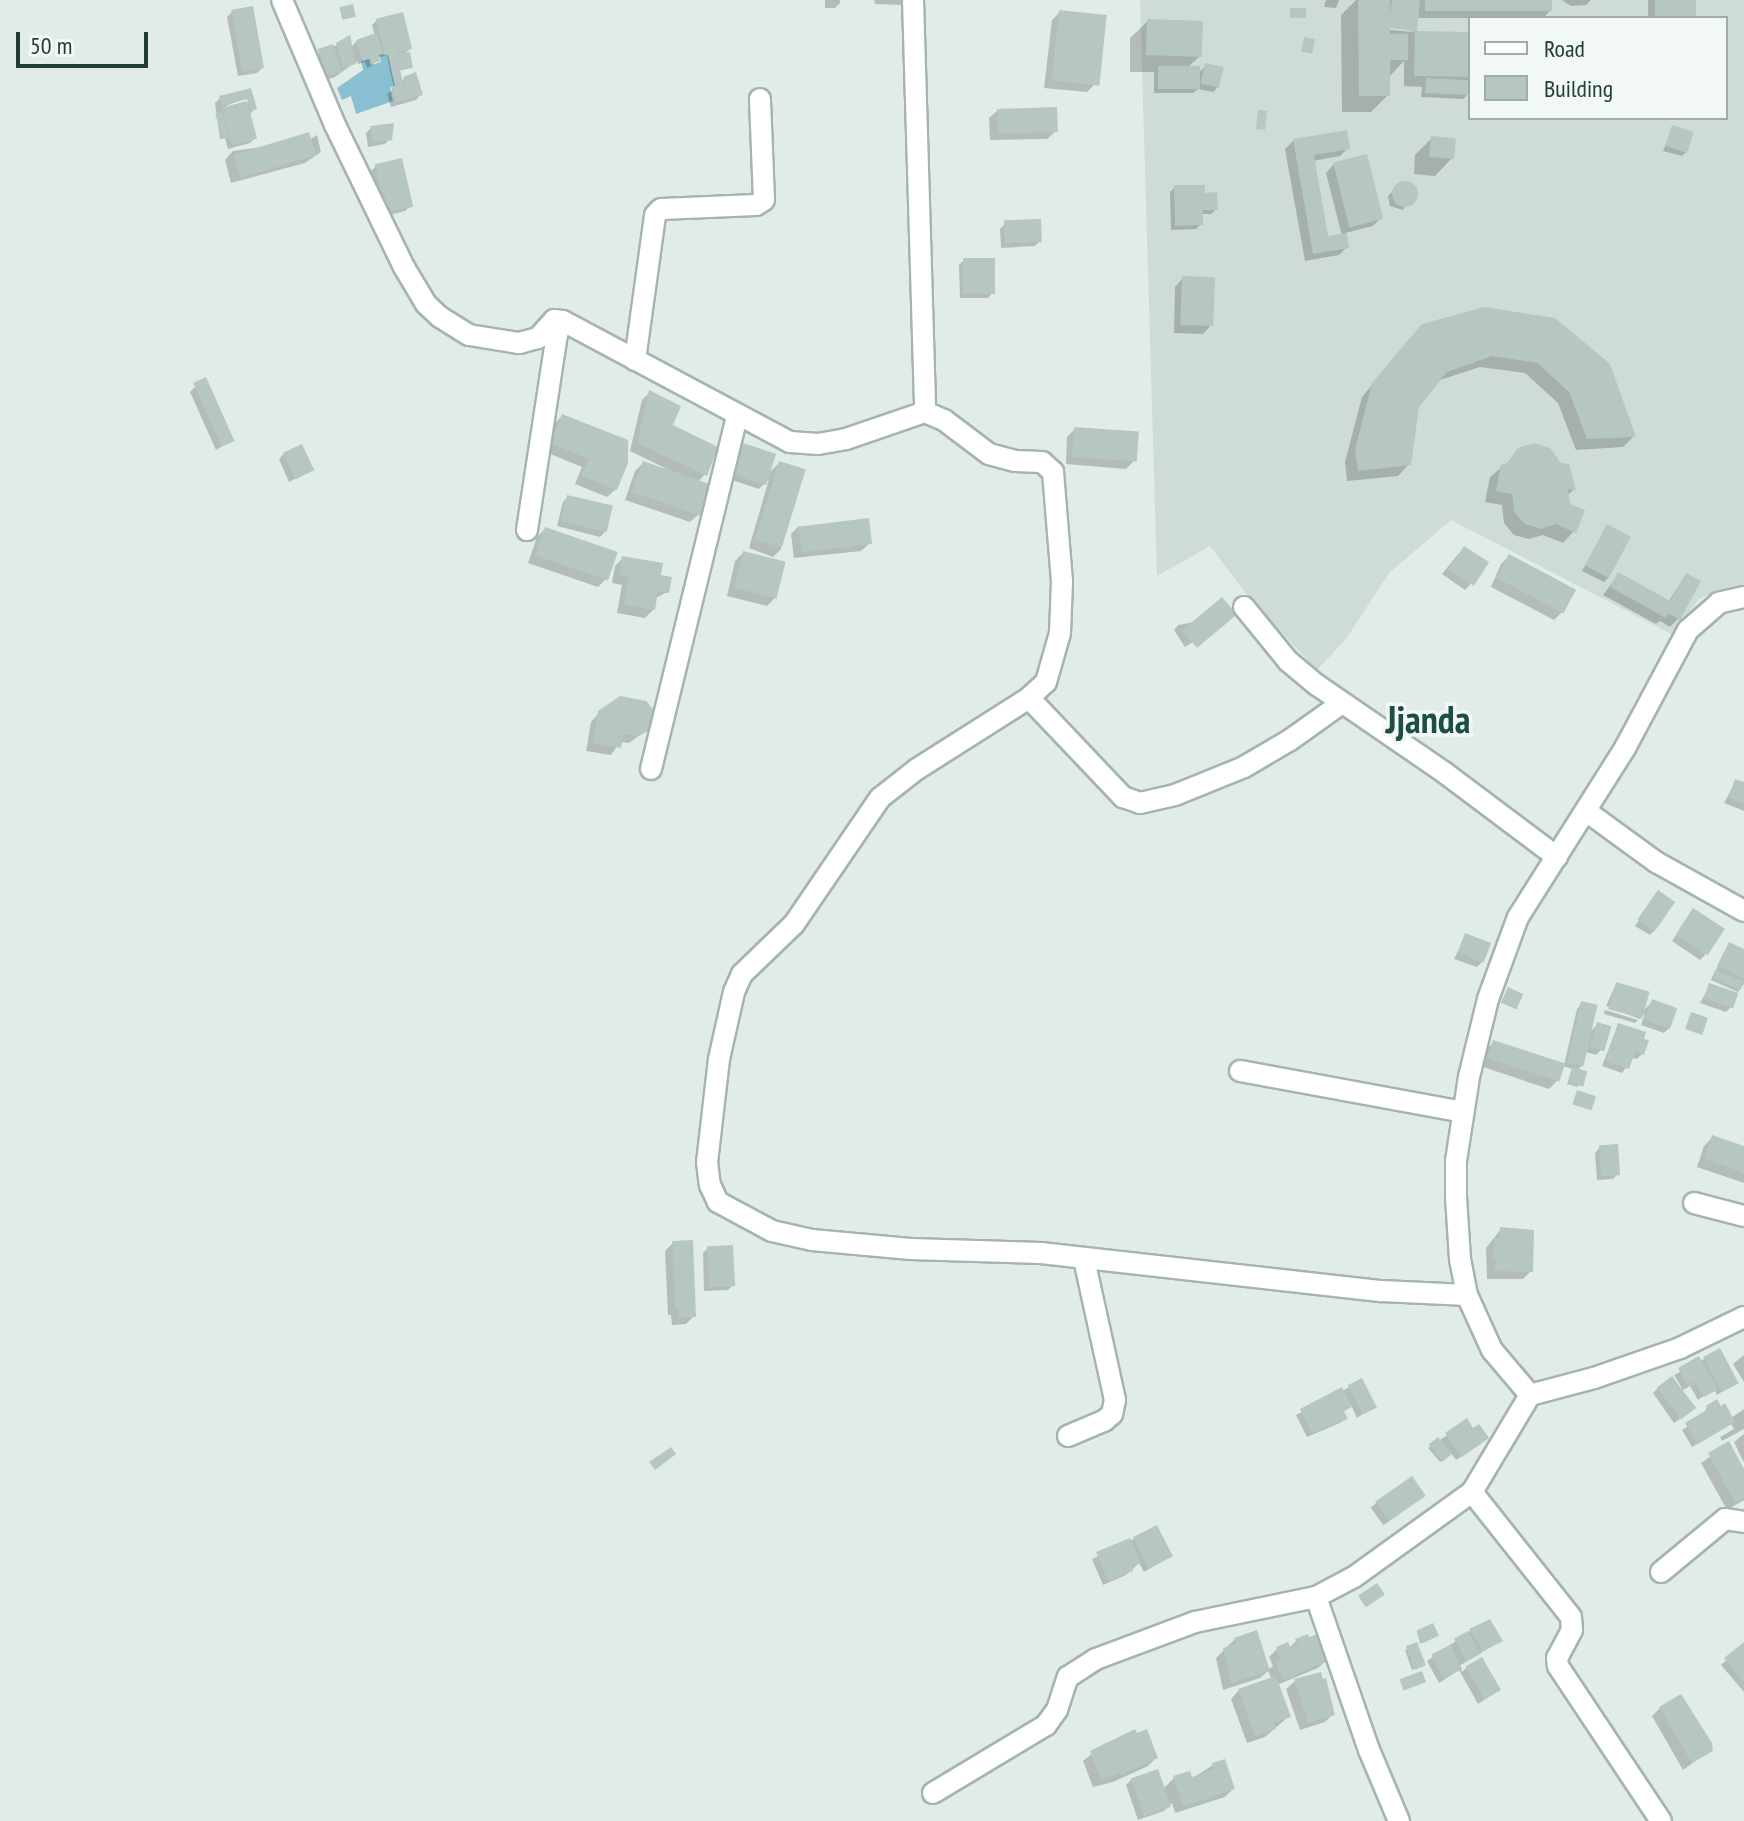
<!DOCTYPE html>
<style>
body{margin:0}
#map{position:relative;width:1744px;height:1821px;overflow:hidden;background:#e1ece8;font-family:"PT Sans Narrow",sans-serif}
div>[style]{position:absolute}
.built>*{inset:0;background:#cfdbd7}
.water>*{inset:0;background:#89c0d1}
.shadow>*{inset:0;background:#0003;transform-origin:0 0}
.building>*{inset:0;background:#b6c6c1;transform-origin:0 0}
.round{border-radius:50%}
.roads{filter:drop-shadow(2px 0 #a4b4af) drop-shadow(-2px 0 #a4b4af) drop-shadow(0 2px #a4b4af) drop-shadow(0 -2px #a4b4af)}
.street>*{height:20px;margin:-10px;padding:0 10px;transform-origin:10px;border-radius:10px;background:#fff}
span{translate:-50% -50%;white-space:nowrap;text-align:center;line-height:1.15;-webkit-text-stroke:7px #f1f8f5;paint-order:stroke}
.district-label{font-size:38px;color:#1d4e46;font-weight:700}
.legend{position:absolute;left:1468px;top:16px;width:260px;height:104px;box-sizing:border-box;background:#f1f8f5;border:2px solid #9eada9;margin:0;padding:10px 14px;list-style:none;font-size:24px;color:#213c37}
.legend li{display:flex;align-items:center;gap:16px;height:40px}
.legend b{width:40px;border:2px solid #9eada9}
.scale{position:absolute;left:16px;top:32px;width:132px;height:36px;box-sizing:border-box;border:4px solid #213c37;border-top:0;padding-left:10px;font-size:24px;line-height:28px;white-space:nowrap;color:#213c37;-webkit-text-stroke:6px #f1f8f5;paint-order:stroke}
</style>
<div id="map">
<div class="built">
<div style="clip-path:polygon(evenodd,1140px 0,1744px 0,1744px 587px,1723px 589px,1699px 599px,1673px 635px,1451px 520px,1389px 573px,1346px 639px,1317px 670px,1251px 600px,1210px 546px,1157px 576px,1140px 0,1470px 18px,1726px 18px,1726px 118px,1470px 118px,1470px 18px)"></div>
</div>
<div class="water">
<div style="clip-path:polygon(388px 54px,395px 86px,390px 87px,393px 101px,356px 114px,351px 96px,342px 100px,337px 88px,363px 70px,361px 61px,369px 59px,371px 65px,381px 62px,379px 55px)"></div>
</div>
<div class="shadow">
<div style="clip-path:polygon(825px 0,840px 0,840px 3px,835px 8px,825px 8px)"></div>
<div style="clip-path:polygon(874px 0,902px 0,902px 5px,875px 4px)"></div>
<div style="clip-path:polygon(1326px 0,1339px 0,1336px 8px,1324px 7px)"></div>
<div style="clip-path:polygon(evenodd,1356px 0,1550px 0,1550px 11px,1543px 18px,1416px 18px,1415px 33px,1470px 34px,1468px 94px,1463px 99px,1421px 97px,1422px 87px,1404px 86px,1404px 61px,1389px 77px,1388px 95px,1371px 112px,1342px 112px,1341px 15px,1356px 0,1380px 25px,1413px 28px,1413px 32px,1380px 29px,1380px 25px)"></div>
<div style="clip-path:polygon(1562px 0,1591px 0,1586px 5px,1571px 6px)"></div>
<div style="left:1648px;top:0;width:46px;height:18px"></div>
<div style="clip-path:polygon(232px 12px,262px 68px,257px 73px,238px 76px,227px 17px)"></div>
<div style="clip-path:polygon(1060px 12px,1095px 84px,1087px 92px,1044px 88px,1052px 20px)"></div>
<div style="clip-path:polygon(377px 20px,410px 49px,404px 54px,411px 67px,399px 71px,401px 82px,405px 78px,421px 94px,416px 100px,391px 107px,387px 94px,394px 89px,387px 56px,377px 57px,373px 65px,367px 68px,365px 62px,358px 64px,357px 61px,335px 77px,322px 81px,314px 56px,337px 45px,350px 48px,357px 41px,375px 36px,372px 25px)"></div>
<div style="clip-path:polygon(1148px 21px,1200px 56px,1187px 68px,1198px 73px,1206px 66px,1218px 87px,1213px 92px,1198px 89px,1193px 93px,1154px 93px,1154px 72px,1130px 72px,1130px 38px)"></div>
<div style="clip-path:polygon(evenodd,249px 91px,255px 109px,249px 115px,255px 138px,250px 143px,228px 149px,225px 138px,220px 139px,215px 103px,220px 98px,249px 91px,247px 97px,249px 103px,227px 108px,226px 106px,247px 97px)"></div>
<div style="clip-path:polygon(998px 110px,1056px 131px,1047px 139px,990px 140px,989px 118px)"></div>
<div style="clip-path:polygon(371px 128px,390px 139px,385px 144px,368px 147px,366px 133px)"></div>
<div style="clip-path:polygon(1673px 128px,1687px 151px,1682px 156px,1663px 151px)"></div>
<div style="clip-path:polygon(317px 135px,321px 152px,305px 163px,231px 183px,225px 160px,233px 151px,309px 140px)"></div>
<div style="clip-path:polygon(1432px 138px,1452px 158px,1435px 176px,1414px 174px,1415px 155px)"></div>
<div style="clip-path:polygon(1294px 140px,1348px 148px,1340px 156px,1313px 161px,1327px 239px,1342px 236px,1326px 173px,1334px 164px,1381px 218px,1373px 226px,1345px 233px,1347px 247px,1339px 255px,1305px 261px,1285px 149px)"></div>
<div style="clip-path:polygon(376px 166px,410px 206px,405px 211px,381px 217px,371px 171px)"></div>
<div style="clip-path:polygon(1401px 183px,1411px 184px,1416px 192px,1403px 210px,1390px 206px,1388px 196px)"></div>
<div style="clip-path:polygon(1175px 187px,1203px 195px,1216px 209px,1211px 214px,1201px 214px,1201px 224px,1196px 229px,1171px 230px,1170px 192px)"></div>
<div style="clip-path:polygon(1005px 224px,1040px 241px,1035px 246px,1001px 248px,1000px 229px)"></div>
<div style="clip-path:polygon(964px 260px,993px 292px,988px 298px,960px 298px,959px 265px)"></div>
<div style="clip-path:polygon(1183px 278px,1211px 325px,1203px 334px,1174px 333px,1175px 287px)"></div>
<div style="clip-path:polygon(1484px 309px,1634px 436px,1623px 447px,1576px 450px,1558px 403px,1525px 373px,1480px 367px,1437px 381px,1417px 406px,1409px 464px,1398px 476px,1347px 481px,1345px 462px,1362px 397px,1411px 337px)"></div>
<div style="clip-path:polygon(195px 387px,233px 440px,216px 450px,190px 392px)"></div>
<div style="clip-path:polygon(650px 392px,705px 474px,698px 482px,699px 514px,690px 522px,625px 500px,635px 471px,643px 463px,664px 470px,665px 468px,630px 451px,642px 400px)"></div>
<div style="clip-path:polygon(562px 416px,616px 489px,607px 497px,575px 484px,582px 467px,543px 451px,554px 424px)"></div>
<div style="clip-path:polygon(1075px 429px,1134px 461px,1126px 469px,1066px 464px,1067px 437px)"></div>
<div style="clip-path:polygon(744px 445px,767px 475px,779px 463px,781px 549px,773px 557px,749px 548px,769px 479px,759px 489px,729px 479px)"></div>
<div style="clip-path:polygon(1526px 447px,1574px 489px,1567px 496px,1574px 531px,1563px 543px,1543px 535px,1529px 539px,1514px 535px,1504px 523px,1502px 505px,1485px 502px,1490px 477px)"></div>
<div style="clip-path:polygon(284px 454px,311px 470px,289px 482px,279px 459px)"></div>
<div style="clip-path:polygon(568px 497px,605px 532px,600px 537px,557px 526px,563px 502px)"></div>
<div style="clip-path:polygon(799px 526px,870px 543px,861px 551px,794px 558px,791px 534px)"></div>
<div style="clip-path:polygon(1607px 527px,1609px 577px,1604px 582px,1582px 571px)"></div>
<div style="clip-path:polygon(545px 529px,606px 579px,598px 587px,528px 563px,537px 537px)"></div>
<div style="clip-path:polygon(743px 553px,775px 598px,767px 606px,727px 596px,735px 561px)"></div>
<div style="clip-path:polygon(1459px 553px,1470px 585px,1465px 590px,1442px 574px)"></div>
<div style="clip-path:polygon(1509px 556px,1562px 612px,1554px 620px,1491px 587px,1501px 564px)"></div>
<div style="clip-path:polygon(623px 558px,658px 576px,667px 592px,654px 599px,653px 610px,645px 618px,617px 613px,622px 585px,612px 583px,615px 566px)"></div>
<div style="clip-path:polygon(1618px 575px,1668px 602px,1686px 575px,1679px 618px,1670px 627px,1660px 621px,1656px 624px,1603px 595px)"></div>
<div style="clip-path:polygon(1234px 615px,1185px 647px,1174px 630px,1178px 625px)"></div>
<div style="clip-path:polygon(599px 713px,649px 728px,629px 743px,620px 742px,611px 755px,586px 751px,591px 722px)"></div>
<div style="clip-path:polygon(1736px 781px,1744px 784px,1744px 811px,1724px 803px)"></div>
<div style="clip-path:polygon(1658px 893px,1655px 930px,1650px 935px,1635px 926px)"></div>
<div style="clip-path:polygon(1689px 916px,1705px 955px,1700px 960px,1672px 941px)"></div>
<div style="clip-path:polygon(1466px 936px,1482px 962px,1477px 967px,1454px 959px)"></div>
<div style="clip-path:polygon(1729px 944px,1744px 951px,1744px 984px,1738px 992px,1711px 980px)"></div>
<div style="clip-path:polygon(1616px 984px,1642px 1012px,1652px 1002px,1669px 1028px,1664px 1033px,1641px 1025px,1645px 1013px,1640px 1019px,1606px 1006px)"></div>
<div style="clip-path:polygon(1710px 985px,1731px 1007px,1726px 1012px,1700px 1003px)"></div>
<div style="clip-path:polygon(1582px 1003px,1590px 1032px,1598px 1024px,1601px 1050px,1596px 1055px,1586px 1052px,1583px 1065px,1577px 1070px,1578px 1087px,1567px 1084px,1573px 1069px,1562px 1066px,1558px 1080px,1549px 1089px,1480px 1066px,1486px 1050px,1494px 1042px,1564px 1065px,1577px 1009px)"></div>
<div style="clip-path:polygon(1605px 1010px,1638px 1020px,1635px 1023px,1604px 1014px)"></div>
<div style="clip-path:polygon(1618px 1025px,1642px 1054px,1637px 1059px,1633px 1058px,1622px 1073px,1602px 1066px)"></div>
<div style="clip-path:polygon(1713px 1137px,1744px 1148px,1744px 1183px,1697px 1167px,1704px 1146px)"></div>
<div style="clip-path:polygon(1600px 1147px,1618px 1174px,1613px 1179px,1597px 1180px,1595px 1153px)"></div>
<div style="clip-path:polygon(1501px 1229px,1531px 1271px,1523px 1279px,1487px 1279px,1486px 1248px)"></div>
<div style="clip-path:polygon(673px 1243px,694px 1316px,686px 1324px,672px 1325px,671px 1315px,668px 1315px,665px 1251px)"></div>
<div style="clip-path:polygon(708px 1248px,733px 1285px,728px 1290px,704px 1291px,703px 1253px)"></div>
<div style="clip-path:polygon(1744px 1355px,1744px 1382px,1733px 1364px)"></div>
<div style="clip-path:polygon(1704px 1359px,1737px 1382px,1717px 1395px,1714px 1389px,1698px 1400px,1690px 1386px,1681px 1391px,1688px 1413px,1674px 1423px,1653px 1393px,1658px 1388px,1682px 1388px,1674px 1375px)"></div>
<div style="clip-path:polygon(1361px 1381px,1374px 1406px,1357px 1418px,1351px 1405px,1342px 1413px,1345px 1418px,1340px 1423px,1307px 1437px,1296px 1415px)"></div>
<div style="clip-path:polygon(1707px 1407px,1731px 1418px,1744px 1409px,1744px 1429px,1722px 1441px,1720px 1437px,1734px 1429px,1731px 1424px,1692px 1447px,1682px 1430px,1704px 1415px)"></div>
<div style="clip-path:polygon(1744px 1434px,1744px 1461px,1743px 1461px,1734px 1442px)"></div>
<div style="clip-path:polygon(1447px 1435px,1482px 1443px,1456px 1460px,1451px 1453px,1440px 1462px,1428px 1448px)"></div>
<div style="clip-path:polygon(1728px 1444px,1744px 1473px,1744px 1500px,1727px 1510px,1701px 1463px)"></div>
<div style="left:1411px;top:1478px;width:22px;height:50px;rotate:54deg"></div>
<div style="clip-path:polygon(1134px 1539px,1171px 1556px,1144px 1572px,1139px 1563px,1126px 1575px,1103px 1585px,1092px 1559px)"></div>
<div style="clip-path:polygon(1417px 1631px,1434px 1638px,1416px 1645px,1421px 1666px,1412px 1670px,1405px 1650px,1420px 1643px)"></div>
<div style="clip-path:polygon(1470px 1631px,1501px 1641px,1459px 1666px,1462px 1672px,1466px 1668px,1499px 1690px,1478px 1704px,1459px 1670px,1439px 1683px,1427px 1661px)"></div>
<div style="clip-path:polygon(1235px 1639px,1268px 1670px,1273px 1666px,1269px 1657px,1277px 1649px,1289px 1648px,1296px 1641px,1327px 1660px,1318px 1668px,1277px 1685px,1288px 1717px,1265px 1737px,1247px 1743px,1231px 1699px,1239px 1690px,1272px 1679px,1268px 1671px,1260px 1678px,1223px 1690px,1216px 1658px)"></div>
<div style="clip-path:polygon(1744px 1645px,1744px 1692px,1721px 1665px)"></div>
<div style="clip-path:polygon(1319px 1674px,1333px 1706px,1333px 1714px,1325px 1722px,1300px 1730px,1286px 1689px,1295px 1681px)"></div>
<div style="clip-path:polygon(1660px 1708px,1711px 1750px,1683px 1770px,1652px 1716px)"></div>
<div style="clip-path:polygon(1146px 1731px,1156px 1758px,1148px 1766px,1113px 1782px,1093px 1787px,1083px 1761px,1104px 1744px)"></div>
<div style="clip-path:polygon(1213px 1765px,1233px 1789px,1225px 1797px,1175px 1813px,1172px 1803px,1164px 1811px,1138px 1820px,1126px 1785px,1131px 1780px,1163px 1789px,1174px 1778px,1191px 1779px)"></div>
</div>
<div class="building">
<div style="clip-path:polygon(1358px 0,1390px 0,1390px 15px,1392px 0,1420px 0,1417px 31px,1470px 32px,1470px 77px,1414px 76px,1415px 31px,1390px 28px,1390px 34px,1408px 34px,1408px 60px,1390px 60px,1390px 96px,1359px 96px)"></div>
<div style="left:1425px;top:0;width:127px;height:11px"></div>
<div style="left:1655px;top:0;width:41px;height:17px"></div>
<div style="left:353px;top:4px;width:13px;height:14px;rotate:77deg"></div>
<div style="left:253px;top:6px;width:63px;height:22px;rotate:80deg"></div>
<div style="left:1290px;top:8px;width:16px;height:10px"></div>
<div style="left:1059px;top:10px;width:48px;height:71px;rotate:6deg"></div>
<div style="left:403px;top:12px;width:38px;height:28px;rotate:76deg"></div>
<div style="left:1147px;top:19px;width:56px;height:36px;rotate:2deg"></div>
<div style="clip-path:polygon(376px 33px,383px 53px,378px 55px,380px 61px,372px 64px,370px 58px,363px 61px,356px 40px)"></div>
<div style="clip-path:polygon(350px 35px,356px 64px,343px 68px,336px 43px)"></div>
<div style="left:1304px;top:37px;width:11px;height:15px;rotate:10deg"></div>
<div style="left:333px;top:44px;width:29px;height:16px;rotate:72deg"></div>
<div style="clip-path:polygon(397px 52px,399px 62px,398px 54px,410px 52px,413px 68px,400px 70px,403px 83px,395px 85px,388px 54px)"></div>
<div style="left:1205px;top:63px;width:19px;height:21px;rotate:12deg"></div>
<div style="left:1158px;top:66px;width:42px;height:23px"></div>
<div style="clip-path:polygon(416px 72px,423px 95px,396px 103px,391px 87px,405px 83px,403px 77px)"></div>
<div style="left:1426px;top:78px;width:44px;height:15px;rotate:3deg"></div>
<div style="clip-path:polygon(251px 88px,257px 109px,251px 111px,247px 99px,222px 106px,219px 96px)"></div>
<div style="left:247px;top:101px;width:39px;height:26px;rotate:75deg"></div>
<div style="left:1057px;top:107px;width:25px;height:60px;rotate:88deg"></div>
<div style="left:1258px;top:110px;width:9px;height:19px;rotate:6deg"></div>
<div style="left:222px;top:112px;width:26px;height:7px;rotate:74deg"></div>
<div style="clip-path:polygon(394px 123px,392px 140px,373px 143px,370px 126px)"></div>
<div style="left:1672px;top:125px;width:23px;height:22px;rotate:18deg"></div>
<div style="clip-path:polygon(1347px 130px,1350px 149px,1314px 155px,1328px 236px,1347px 233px,1349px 248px,1313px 254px,1293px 139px)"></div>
<div style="left:309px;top:132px;width:24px;height:79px;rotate:73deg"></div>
<div style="left:1431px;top:136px;width:25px;height:21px;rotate:5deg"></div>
<div style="left:1367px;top:154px;width:67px;height:35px;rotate:76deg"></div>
<div style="left:402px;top:158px;width:50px;height:28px;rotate:77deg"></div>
<div class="round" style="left:1392px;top:181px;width:26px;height:26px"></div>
<div style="clip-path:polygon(1174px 185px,1205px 185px,1205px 193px,1217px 192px,1218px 210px,1203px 210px,1203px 225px,1175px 226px)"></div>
<div style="left:1041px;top:219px;width:23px;height:37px;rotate:88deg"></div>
<div style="left:963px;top:258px;width:32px;height:36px"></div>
<div style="left:1182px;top:276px;width:33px;height:49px;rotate:2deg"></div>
<div style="clip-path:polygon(1484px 307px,1555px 318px,1610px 364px,1636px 437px,1587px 439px,1569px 392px,1537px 363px,1492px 356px,1447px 372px,1419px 407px,1411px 465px,1358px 471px,1355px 450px,1372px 383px,1422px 324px)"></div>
<div style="left:206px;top:377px;width:70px;height:14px;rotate:66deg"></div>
<div style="clip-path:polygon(649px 390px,681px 406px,673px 425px,718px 447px,707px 476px,637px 443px)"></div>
<div style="clip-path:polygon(562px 414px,628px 440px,628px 463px,617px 490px,581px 476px,589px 459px,550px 443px)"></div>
<div style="left:1074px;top:427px;width:65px;height:30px;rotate:4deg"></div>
<div style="left:743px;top:443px;width:35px;height:33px;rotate:18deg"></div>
<div style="clip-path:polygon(1534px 443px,1550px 448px,1561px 463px,1569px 464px,1576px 490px,1568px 489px,1570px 504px,1585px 510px,1576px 533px,1556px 524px,1541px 529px,1525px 524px,1514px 512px,1512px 494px,1496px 491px,1501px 464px,1506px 465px,1518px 448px)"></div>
<div style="left:302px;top:444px;width:29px;height:21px;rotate:65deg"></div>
<div style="left:643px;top:461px;width:72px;height:33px;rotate:19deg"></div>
<div style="left:779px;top:461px;width:28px;height:82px;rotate:17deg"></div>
<div style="left:567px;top:495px;width:47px;height:27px;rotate:13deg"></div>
<div style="left:869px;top:518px;width:26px;height:71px;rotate:83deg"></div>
<div style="left:1607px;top:524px;width:27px;height:47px;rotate:28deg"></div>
<div style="left:545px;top:527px;width:77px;height:30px;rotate:19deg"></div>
<div style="left:1464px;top:546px;width:30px;height:28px;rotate:33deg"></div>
<div style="left:743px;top:551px;width:44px;height:38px;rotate:14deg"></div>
<div style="left:1509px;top:554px;width:76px;height:27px;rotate:28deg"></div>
<div style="clip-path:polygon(622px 556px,663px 563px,661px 575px,672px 577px,669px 593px,658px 591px,655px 610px,624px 605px,629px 577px,619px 576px)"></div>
<div style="clip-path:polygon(1618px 572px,1670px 601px,1686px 573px,1701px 581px,1680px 620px,1668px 613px,1666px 618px,1610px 587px)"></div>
<div style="left:1222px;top:597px;width:23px;height:52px;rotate:50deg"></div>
<div style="clip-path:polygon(620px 696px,646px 701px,653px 709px,651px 729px,639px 736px,624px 734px,621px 748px,593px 743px,598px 711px)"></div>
<div style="clip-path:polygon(1735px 779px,1744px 782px,1744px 804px,1728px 798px)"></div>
<div style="left:1658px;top:890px;width:21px;height:36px;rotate:35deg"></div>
<div style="left:1693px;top:908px;width:38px;height:32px;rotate:33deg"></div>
<div style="left:1465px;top:933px;width:28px;height:21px;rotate:21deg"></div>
<div style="clip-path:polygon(1729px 942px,1744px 949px,1744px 979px,1717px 966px)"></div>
<div style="left:1715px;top:970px;width:31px;height:9px;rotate:22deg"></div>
<div style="left:1616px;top:982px;width:35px;height:28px;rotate:16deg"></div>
<div style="left:1709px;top:983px;width:31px;height:16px;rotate:19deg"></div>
<div style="left:1508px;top:987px;width:17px;height:17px;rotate:25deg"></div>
<div style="left:1652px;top:999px;width:27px;height:22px;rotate:20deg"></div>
<div style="left:1581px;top:1001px;width:17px;height:63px;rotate:13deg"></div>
<div style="left:1691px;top:1012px;width:18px;height:18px;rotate:19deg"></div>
<div style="left:1597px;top:1022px;width:15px;height:26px;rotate:16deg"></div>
<div style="clip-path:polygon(1618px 1023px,1646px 1032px,1644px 1039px,1649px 1040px,1644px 1055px,1635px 1052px,1629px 1069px,1605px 1061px)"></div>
<div style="left:1493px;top:1040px;width:76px;height:19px;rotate:18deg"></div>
<div style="left:1572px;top:1067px;width:16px;height:16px;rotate:15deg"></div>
<div style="left:1577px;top:1090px;width:20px;height:15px;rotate:18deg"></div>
<div style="clip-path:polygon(1712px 1135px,1744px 1146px,1744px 1173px,1704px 1159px)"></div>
<div style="left:1618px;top:1144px;width:31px;height:19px;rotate:86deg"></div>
<div style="clip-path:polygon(1500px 1227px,1534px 1230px,1533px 1272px,1494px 1271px,1497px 1261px,1493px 1258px,1494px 1238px,1500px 1238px)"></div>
<div style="clip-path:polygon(693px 1240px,696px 1317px,679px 1317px,679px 1308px,675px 1308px,672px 1241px)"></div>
<div style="left:733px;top:1245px;width:41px;height:26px;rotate:87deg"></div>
<div style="left:1720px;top:1348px;width:40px;height:19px;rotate:62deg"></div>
<div style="clip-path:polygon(1699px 1356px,1718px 1389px,1704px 1397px,1695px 1382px,1688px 1386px,1678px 1368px)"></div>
<div style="left:1672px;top:1376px;width:40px;height:19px;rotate:53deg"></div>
<div style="left:1362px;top:1378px;width:33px;height:16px;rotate:63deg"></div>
<div style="clip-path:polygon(1342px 1387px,1352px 1407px,1344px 1411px,1348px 1419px,1312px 1433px,1300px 1409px)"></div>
<div style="clip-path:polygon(1717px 1399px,1721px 1406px,1725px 1403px,1735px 1422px,1698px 1444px,1685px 1423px,1708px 1409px,1706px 1406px)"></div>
<div style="clip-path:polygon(1467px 1418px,1473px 1428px,1479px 1424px,1489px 1438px,1462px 1457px,1445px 1433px)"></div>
<div style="left:1438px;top:1437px;width:22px;height:12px;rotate:51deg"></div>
<div style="clip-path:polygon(1729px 1441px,1744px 1469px,1744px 1498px,1735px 1503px,1708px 1453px)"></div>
<div style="clip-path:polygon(671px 1447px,676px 1454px,655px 1470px,649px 1462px)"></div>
<div style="left:1412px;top:1476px;width:24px;height:45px;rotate:55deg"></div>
<div style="left:1157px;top:1525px;width:35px;height:27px;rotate:63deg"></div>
<div style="clip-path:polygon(1130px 1538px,1141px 1563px,1132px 1567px,1133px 1571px,1108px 1581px,1096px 1552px)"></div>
<div style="left:1377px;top:1583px;width:14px;height:23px;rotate:56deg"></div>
<div style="clip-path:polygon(1490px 1619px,1503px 1641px,1483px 1651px,1469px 1629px)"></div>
<div style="left:1433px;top:1623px;width:14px;height:18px;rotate:65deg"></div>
<div style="clip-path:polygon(1257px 1630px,1270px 1671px,1231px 1683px,1223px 1648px,1236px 1644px,1234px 1638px)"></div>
<div style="left:1468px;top:1631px;width:26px;height:16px;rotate:61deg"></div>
<div style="clip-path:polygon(1308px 1634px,1309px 1637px,1318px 1634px,1329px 1660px,1283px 1680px,1275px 1661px,1281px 1659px,1276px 1647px,1288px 1642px,1291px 1648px,1298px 1645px,1295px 1639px)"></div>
<div style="left:1417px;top:1642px;width:25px;height:12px;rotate:69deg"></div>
<div style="clip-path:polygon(1744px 1642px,1744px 1682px,1724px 1658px)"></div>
<div style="left:1450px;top:1645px;width:27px;height:21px;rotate:63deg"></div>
<div style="left:1482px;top:1657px;width:38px;height:19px;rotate:60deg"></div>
<div style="left:1422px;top:1671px;width:12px;height:24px;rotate:70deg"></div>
<div style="clip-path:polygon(1321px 1672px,1323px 1679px,1326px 1678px,1335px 1715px,1308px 1723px,1294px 1679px)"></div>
<div style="clip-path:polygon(1276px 1676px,1291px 1717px,1274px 1723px,1276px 1729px,1255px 1736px,1238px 1689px)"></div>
<div style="clip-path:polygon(1681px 1694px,1712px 1743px,1713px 1751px,1692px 1763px,1659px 1707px)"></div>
<div style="clip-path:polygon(1135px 1729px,1137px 1733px,1147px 1729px,1158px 1758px,1122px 1775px,1120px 1773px,1101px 1780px,1090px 1751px)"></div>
<div style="clip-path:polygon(1225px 1759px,1235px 1789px,1183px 1807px,1173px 1776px,1190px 1771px,1192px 1777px,1214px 1769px,1212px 1763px)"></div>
<div style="left:1158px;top:1769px;width:40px;height:29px;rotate:71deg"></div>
</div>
<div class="roads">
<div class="street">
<div style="left:282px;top:0;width:136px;rotate:67deg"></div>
<div style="left:335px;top:125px;width:158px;rotate:64.1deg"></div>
<div style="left:404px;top:267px;width:43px;rotate:59.3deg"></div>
<div style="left:426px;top:304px;width:19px;rotate:43deg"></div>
<div style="left:440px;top:317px;width:34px;rotate:32deg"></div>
<div style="left:469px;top:335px;width:51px;rotate:9.1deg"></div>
<div style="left:519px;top:343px;width:20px;rotate:-15deg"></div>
<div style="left:538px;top:338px;width:24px;rotate:-48deg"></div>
<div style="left:554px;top:320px;width:9px;rotate:6deg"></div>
<div style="left:563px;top:321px;width:257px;rotate:28.1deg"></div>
<div style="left:790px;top:442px;width:28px;rotate:4deg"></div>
<div style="left:818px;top:444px;width:28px;rotate:-10deg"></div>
<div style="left:846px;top:439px;width:83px;rotate:-18.9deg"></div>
<div style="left:925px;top:412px;width:21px;rotate:23deg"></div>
<div style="left:944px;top:420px;width:56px;rotate:37.1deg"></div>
<div style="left:989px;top:454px;width:27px;rotate:15deg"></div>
<div style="left:1015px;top:461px;width:27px;rotate:2deg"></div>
<div style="left:1042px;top:462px;width:15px;rotate:42deg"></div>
<div style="left:1053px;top:472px;width:109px;rotate:85.3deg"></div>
<div style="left:1062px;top:581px;width:52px;rotate:92.2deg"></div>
<div style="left:1060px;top:633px;width:51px;rotate:105.9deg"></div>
<div style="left:1046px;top:682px;width:23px;rotate:137deg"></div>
<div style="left:1029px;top:698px;width:133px;rotate:147.6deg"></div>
<div style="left:917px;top:769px;width:47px;rotate:141.9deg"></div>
<div style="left:880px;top:798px;width:153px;rotate:124.3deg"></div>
<div style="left:794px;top:924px;width:72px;rotate:136.1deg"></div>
<div style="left:742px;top:974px;width:20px;rotate:114deg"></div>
<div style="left:734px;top:992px;width:69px;rotate:102.6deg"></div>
<div style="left:719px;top:1059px;width:104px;rotate:96.6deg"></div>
<div style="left:707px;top:1162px;width:23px;rotate:83deg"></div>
<div style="left:710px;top:1185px;width:19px;rotate:65deg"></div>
<div style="left:718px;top:1202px;width:61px;rotate:28.2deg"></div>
<div style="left:772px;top:1231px;width:41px;rotate:12.7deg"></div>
<div style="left:812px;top:1240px;width:99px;rotate:5.2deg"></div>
<div style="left:911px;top:1249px;width:130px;rotate:1.8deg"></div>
<div style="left:1041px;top:1253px;width:343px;rotate:6.4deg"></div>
<div style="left:1382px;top:1291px;width:85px;rotate:2.7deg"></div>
<div style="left:913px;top:0;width:412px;rotate:88.3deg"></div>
<div style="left:635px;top:360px;width:146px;rotate:-82.1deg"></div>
<div style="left:655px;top:215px;width:8px;rotate:-45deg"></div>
<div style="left:661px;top:209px;width:95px;rotate:-2.4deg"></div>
<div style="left:756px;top:205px;width:9px;rotate:-32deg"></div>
<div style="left:764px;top:200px;width:101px;rotate:-92.3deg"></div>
<div style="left:527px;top:530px;width:198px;rotate:-81.3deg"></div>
<div style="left:557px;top:334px;width:14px;rotate:-65deg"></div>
<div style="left:1744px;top:597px;width:26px;rotate:167deg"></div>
<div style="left:1719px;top:603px;width:41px;rotate:138.9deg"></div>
<div style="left:1688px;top:630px;width:134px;rotate:118.1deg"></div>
<div style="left:1625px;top:748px;width:200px;rotate:122.3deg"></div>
<div style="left:1518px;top:917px;width:87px;rotate:110.1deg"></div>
<div style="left:1488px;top:999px;width:80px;rotate:103.7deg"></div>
<div style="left:1469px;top:1077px;width:85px;rotate:98.8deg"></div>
<div style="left:1456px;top:1161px;width:36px;rotate:90deg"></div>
<div style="left:1456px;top:1197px;width:62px;rotate:86.3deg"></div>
<div style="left:1460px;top:1259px;width:37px;rotate:79deg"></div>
<div style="left:1467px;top:1295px;width:60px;rotate:65.6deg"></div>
<div style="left:1492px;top:1350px;width:59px;rotate:49.8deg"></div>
<div style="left:1530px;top:1395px;width:66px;rotate:-14.9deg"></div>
<div style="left:1594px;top:1378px;width:91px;rotate:-19.2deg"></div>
<div style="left:1680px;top:1348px;width:71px;rotate:-25.8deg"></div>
<div style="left:1244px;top:607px;width:70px;rotate:50.8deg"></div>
<div style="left:1288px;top:661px;width:38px;rotate:40deg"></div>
<div style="left:1317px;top:685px;width:155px;rotate:34.5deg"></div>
<div style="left:1445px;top:773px;width:140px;rotate:36.9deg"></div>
<div style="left:1029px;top:698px;width:137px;rotate:46.5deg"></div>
<div style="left:1123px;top:797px;width:18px;rotate:19deg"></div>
<div style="left:1140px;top:803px;width:36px;rotate:-13deg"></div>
<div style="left:1175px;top:795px;width:74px;rotate:-22.1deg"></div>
<div style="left:1244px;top:767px;width:53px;rotate:-30.4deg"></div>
<div style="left:1290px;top:740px;width:64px;rotate:-35.4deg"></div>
<div style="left:651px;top:769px;width:362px;rotate:-76.3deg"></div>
<div style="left:1586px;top:811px;width:87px;rotate:36.1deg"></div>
<div style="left:1656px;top:862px;width:101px;rotate:29.1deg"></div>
<div style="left:1240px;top:1071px;width:227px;rotate:10.4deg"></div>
<div style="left:1694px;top:1203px;width:52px;rotate:14.6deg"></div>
<div style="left:1068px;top:1436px;width:39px;rotate:-23deg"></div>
<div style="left:1104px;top:1421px;width:11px;rotate:-41deg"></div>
<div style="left:1112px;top:1414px;width:14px;rotate:-78deg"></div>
<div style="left:1115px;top:1400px;width:144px;rotate:-102.4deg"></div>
<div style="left:1472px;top:1492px;width:159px;rotate:51.6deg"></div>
<div style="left:1571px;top:1617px;width:13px;rotate:86deg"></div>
<div style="left:1572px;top:1630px;width:32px;rotate:118deg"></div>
<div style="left:1557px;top:1658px;width:8px;rotate:83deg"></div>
<div style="left:1558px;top:1666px;width:186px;rotate:56.4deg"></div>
<div style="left:1661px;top:1572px;width:83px;rotate:-39.6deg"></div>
<div style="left:1725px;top:1519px;width:19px;rotate:9deg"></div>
<div style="left:1316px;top:1597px;width:162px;rotate:70.9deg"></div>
<div style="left:1369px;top:1750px;width:77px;rotate:67.1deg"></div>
<div style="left:933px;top:1793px;width:132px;rotate:-31deg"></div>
<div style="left:1046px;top:1725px;width:19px;rotate:-54deg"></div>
<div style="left:1057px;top:1710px;width:35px;rotate:-72deg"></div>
<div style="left:1068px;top:1677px;width:33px;rotate:-33deg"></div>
<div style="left:1096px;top:1659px;width:106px;rotate:-20.5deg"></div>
<div style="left:1195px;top:1622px;width:124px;rotate:-11.7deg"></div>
<div style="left:1316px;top:1597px;width:43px;rotate:-27.8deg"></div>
<div style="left:1354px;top:1577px;width:145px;rotate:-35.8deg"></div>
<div style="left:1472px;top:1492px;width:113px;rotate:-59.1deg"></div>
</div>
</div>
<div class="district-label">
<span style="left:1428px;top:719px">Jjanda</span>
</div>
<ul class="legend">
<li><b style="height:10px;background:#fff"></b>Road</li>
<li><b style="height:22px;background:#b6c6c1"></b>Building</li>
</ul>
<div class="scale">50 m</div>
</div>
